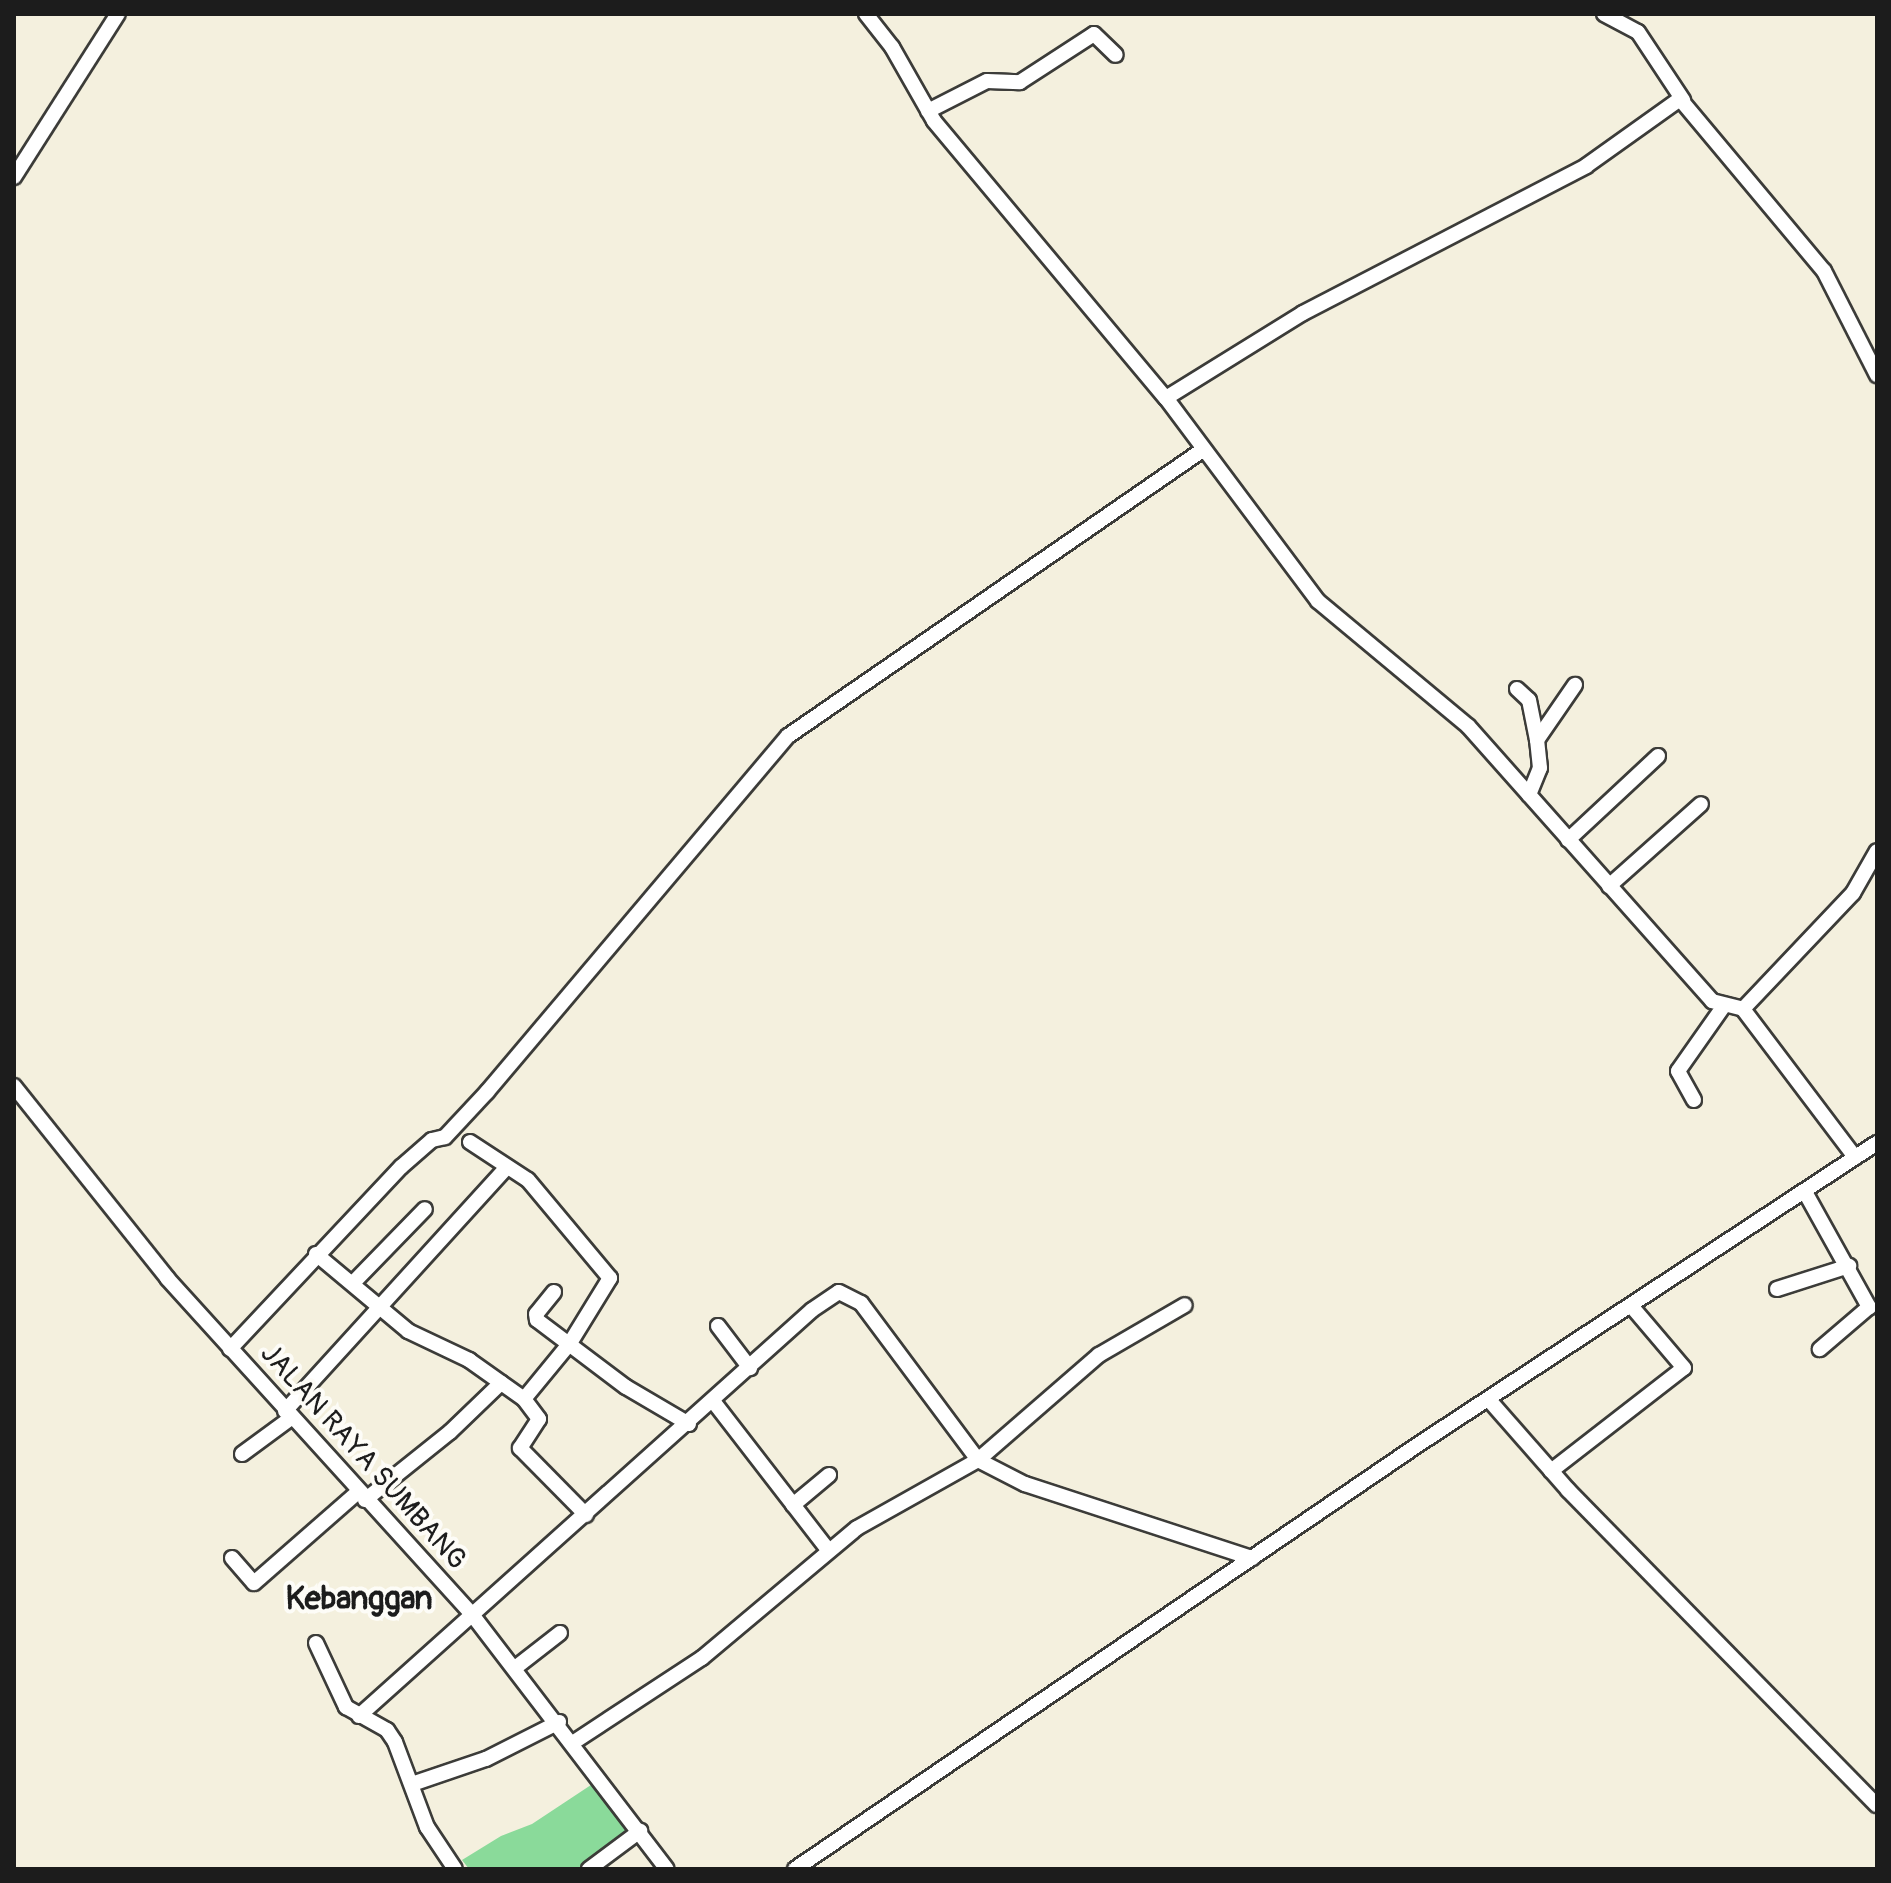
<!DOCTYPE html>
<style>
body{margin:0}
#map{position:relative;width:1891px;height:1883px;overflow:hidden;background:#f4f0de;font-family:Pangolin,sans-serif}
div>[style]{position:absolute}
.green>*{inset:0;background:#8ada9a}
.roads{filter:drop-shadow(2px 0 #3c3c39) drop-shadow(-2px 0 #3c3c39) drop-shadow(0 2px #3c3c39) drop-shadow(0 -2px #3c3c39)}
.minor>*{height:14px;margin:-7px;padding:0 7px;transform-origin:7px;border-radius:7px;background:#fff}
span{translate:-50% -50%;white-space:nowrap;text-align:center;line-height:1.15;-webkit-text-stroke:8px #fdfcf7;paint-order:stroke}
.street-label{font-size:28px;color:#1c1c1c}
.quarter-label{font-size:32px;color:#1c1c1c;font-weight:700}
.frame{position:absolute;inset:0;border:16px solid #1c1c1c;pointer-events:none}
</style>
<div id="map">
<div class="green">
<div style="clip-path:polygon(597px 1781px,634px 1832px,583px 1869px,469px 1869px,462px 1860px,501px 1836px,532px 1824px)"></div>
</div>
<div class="roads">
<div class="minor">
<div style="left:866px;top:14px;width:42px;rotate:51.8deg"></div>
<div style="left:892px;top:47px;width:85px;rotate:60.4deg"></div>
<div style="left:934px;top:121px;width:361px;rotate:50.1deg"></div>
<div style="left:1166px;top:398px;width:254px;rotate:53.2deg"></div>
<div style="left:1318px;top:601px;width:195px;rotate:39.8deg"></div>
<div style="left:1468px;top:726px;width:368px;rotate:48.4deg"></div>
<div style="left:1712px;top:1001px;width:32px;rotate:14deg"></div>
<div style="left:1743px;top:1009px;width:186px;rotate:52.9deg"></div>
<div style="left:1604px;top:14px;width:38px;rotate:28deg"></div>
<div style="left:1638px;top:32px;width:82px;rotate:56.5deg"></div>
<div style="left:928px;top:111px;width:66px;rotate:-27deg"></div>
<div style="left:987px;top:81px;width:33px;rotate:2deg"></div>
<div style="left:1020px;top:82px;width:88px;rotate:-33deg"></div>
<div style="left:1094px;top:34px;width:30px;rotate:44deg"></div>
<div style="left:14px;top:177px;width:193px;rotate:-57.5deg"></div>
<div style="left:1166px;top:398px;width:161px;rotate:-31.8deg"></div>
<div style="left:1303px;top:313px;width:319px;rotate:-27.4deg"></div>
<div style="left:1586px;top:166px;width:115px;rotate:-35.5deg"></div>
<div style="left:1680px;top:99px;width:224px;rotate:50.1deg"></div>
<div style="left:1824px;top:271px;width:117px;rotate:63deg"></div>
<div style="left:1517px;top:689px;width:16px;rotate:43deg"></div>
<div style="left:1529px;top:700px;width:41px;rotate:78.7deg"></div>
<div style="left:1529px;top:795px;width:29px;rotate:-68deg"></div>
<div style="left:1540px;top:768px;width:28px;rotate:-96deg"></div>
<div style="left:1537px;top:740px;width:67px;rotate:-55.4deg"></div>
<div style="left:1568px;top:840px;width:123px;rotate:-43deg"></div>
<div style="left:1609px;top:886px;width:123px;rotate:-41.7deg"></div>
<div style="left:1743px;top:1009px;width:160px;rotate:-46.5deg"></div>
<div style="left:1853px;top:893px;width:48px;rotate:-60.3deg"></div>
<div style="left:14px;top:1086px;width:246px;rotate:51.4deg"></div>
<div style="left:167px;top:1278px;width:457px;rotate:47.8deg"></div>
<div style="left:474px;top:1617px;width:317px;rotate:52.6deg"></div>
<div style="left:1694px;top:1100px;width:33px;rotate:-119deg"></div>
<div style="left:1678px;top:1071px;width:78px;rotate:-54.9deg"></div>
<div style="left:470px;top:1142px;width:69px;rotate:33.2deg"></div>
<div style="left:528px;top:1180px;width:128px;rotate:50.1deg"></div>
<div style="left:610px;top:1278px;width:76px;rotate:121.6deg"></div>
<div style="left:570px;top:1343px;width:72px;rotate:129.4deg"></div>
<div style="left:1805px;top:1192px;width:132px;rotate:60.9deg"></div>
<div style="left:1869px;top:1307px;width:65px;rotate:139.4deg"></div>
<div style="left:316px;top:1254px;width:120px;rotate:39.9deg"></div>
<div style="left:408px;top:1331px;width:68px;rotate:25.4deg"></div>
<div style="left:469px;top:1360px;width:67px;rotate:35.3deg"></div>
<div style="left:524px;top:1399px;width:25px;rotate:53deg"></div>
<div style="left:539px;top:1419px;width:35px;rotate:123deg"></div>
<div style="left:520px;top:1448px;width:94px;rotate:45.4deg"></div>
<div style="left:353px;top:1283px;width:103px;rotate:-45.8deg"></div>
<div style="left:1777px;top:1289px;width:76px;rotate:-17.7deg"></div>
<div style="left:554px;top:1292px;width:28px;rotate:129deg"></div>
<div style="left:536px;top:1314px;width:6px;rotate:81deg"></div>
<div style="left:537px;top:1320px;width:111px;rotate:37deg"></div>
<div style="left:626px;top:1387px;width:73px;rotate:30.4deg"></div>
<div style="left:718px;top:1326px;width:53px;rotate:52.7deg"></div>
<div style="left:230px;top:1349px;width:250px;rotate:-46.8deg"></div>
<div style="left:401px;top:1167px;width:41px;rotate:-41.1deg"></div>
<div style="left:432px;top:1140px;width:13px;rotate:-13deg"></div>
<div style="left:445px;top:1137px;width:62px;rotate:-47deg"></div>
<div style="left:487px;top:1092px;width:466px;rotate:-49.8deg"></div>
<div style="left:788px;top:736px;width:505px;rotate:-34.6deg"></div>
<div style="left:1489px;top:1400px;width:120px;rotate:48.7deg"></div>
<div style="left:1568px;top:1490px;width:441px;rotate:45.6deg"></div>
<div style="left:713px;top:1401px;width:188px;rotate:52.3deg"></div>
<div style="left:285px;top:1411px;width:330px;rotate:-47.7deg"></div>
<div style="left:242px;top:1454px;width:61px;rotate:-36.3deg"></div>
<div style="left:1551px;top:1471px;width:168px;rotate:-37.8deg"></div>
<div style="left:1684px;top:1368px;width:80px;rotate:-130.4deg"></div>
<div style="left:365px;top:1500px;width:109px;rotate:-38.7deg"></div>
<div style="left:450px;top:1432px;width:71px;rotate:-43.9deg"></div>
<div style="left:793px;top:1505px;width:47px;rotate:-39.8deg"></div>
<div style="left:232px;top:1558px;width:33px;rotate:49deg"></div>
<div style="left:254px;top:1583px;width:138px;rotate:-41.2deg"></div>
<div style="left:316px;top:1643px;width:71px;rotate:64.9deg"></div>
<div style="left:346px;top:1707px;width:47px;rotate:29.3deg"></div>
<div style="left:387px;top:1730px;width:14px;rotate:56deg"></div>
<div style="left:395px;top:1742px;width:91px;rotate:69.4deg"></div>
<div style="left:427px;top:1827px;width:50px;rotate:56.3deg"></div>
<div style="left:515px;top:1668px;width:57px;rotate:-37.9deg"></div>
<div style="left:359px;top:1716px;width:608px;rotate:-41.87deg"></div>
<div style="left:812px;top:1310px;width:32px;rotate:-34deg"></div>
<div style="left:839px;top:1292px;width:25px;rotate:27deg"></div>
<div style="left:861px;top:1303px;width:196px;rotate:53.3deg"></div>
<div style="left:978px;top:1460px;width:53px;rotate:27.1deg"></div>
<div style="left:1025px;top:1484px;width:239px;rotate:18.1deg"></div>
<div style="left:574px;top:1742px;width:153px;rotate:-33.3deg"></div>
<div style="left:702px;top:1658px;width:202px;rotate:-40deg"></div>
<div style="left:857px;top:1528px;width:139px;rotate:-29.3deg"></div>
<div style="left:978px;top:1460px;width:160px;rotate:-41deg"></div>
<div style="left:1099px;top:1355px;width:99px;rotate:-30.2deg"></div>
<div style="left:412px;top:1784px;width:78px;rotate:-18.7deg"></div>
<div style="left:486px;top:1759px;width:82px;rotate:-26.9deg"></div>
<div style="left:589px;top:1869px;width:64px;rotate:-36.7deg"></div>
<div style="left:795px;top:1869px;width:751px;rotate:-34.26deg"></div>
<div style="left:1416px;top:1446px;width:552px;rotate:-33.32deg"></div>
</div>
</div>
<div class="street-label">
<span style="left:363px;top:1457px;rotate:48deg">JALAN RAYA SUMBANG</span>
</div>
<div class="quarter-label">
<span style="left:359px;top:1599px">Kebanggan</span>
</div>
<div class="frame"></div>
</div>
